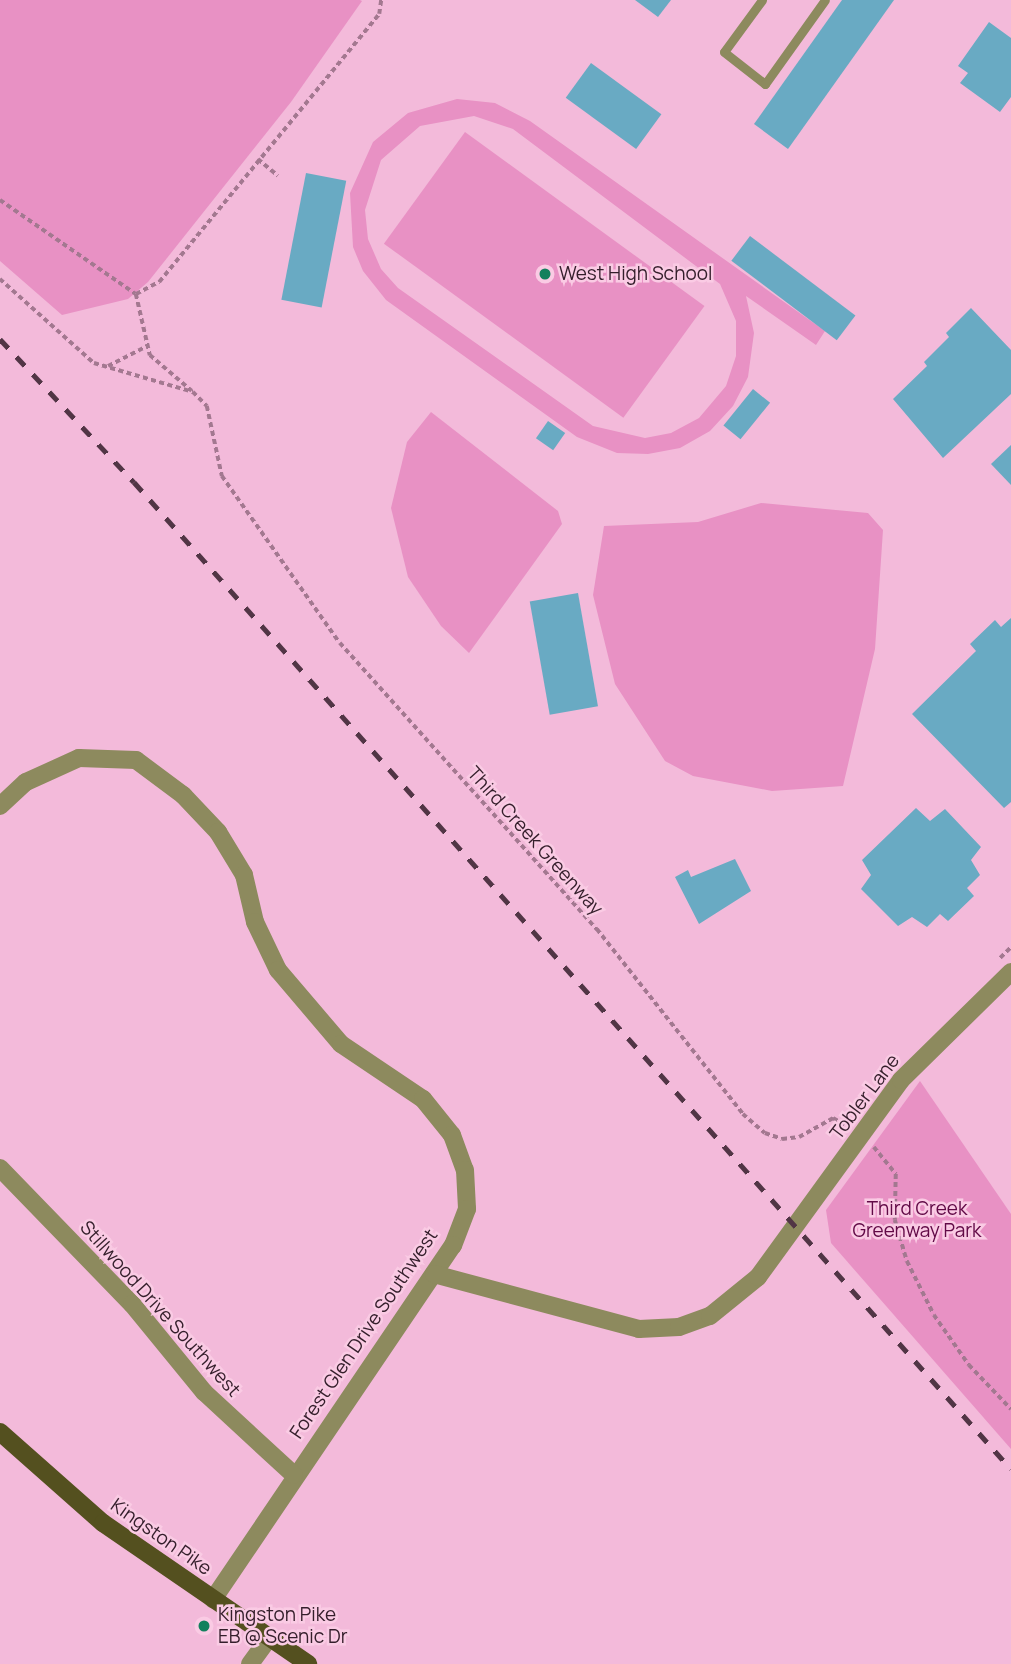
<!DOCTYPE html>
<style>
body{margin:0}
#map{position:relative;width:1011px;height:1664px;overflow:hidden;background:#f3bada;font-family:Manrope,sans-serif}
div>[style]{position:absolute}
.green>*{inset:0;background:#e891c4;transform-origin:0 0}
.building>*{inset:0;background:#69aac3;transform-origin:0 0}
.path>*{height:3.5px;margin-top:-1.75px;transform-origin:0;background:repeating-linear-gradient(90deg,#a37890 0 5px,transparent 0 8.5px)}
.lane>*{height:9px;margin:-4.5px;padding:0 4.5px;transform-origin:4.5px;border-radius:4.5px;background:#8d8a5e}
.street>*{height:18px;margin:-9px;padding:0 9px;transform-origin:9px;border-radius:9px;background:#8d8a5e}
.primary>*{height:18px;margin:-9px;padding:0 9px;transform-origin:9px;border-radius:9px;background:#54501f}
.rail>*{height:5px;margin-top:-2.5px;transform-origin:0;background:repeating-linear-gradient(90deg,#513545 0 12px,transparent 0 24px)}
.dots>*{width:19px;height:19px;translate:-50% -50%;box-sizing:border-box;border:4px solid #facbe4;border-radius:50%}
span{translate:-50% -50%;white-space:nowrap;text-align:center;line-height:1.15;-webkit-text-stroke:5px #facbe4;paint-order:stroke}
.poi-label{font-size:19px;color:#341e2b}
.left{translate:0 -50%;text-align:left}
.street-label{font-size:19px;color:#341e2b}
.park-label{font-size:19px;color:#610946}
</style>
<div id="map">
<div class="green">
<div style="clip-path:polygon(0 0,360px 0,362px 1px,291px 102px,148px 282px,128px 299px,62px 315px,0 261px)"></div>
<div style="clip-path:polygon(evenodd,457px 99px,495px 103px,530px 121px,825px 331px,816px 345px,746px 296px,754px 333px,748px 377px,733px 406px,710px 431px,680px 448px,648px 454px,617px 453px,577px 437px,386px 300px,363px 271px,353px 247px,350px 193px,373px 142px,408px 113px,457px 99px,474px 116px,513px 129px,720px 284px,736px 321px,736px 356px,726px 386px,699px 418px,671px 433px,645px 438px,593px 426px,398px 288px,381px 269px,368px 239px,365px 210px,381px 160px,420px 126px,474px 116px)"></div>
<div style="left:465px;top:132px;width:296px;height:138px;rotate:36deg"></div>
<div style="clip-path:polygon(431px 412px,558px 511px,562px 524px,469px 653px,441px 626px,408px 577px,391px 508px,407px 442px)"></div>
<div style="clip-path:polygon(761px 503px,868px 513px,883px 530px,875px 649px,843px 786px,772px 791px,693px 776px,665px 761px,615px 684px,593px 595px,604px 526px,698px 522px)"></div>
<div style="clip-path:polygon(920px 1081px,1011px 1214px,1011px 1449px,831px 1243px,826px 1210px)"></div>
</div>
<div class="building">
<div style="clip-path:polygon(635px 0,671px 0,658px 17px)"></div>
<div style="clip-path:polygon(842px 0,894px 0,788px 149px,754px 124px)"></div>
<div style="clip-path:polygon(989px 22px,1011px 38px,1011px 97px,1000px 112px,960px 83px,968px 73px,958px 66px)"></div>
<div style="left:591px;top:63px;width:87px;height:43px;rotate:36deg"></div>
<div style="left:306px;top:173px;width:41px;height:129px;rotate:11deg"></div>
<div style="left:750px;top:236px;width:132px;height:31px;rotate:37deg"></div>
<div style="clip-path:polygon(971px 308px,1011px 350px,1011px 394px,943px 458px,893px 399px,927px 366px,924px 362px,949px 337px,946px 333px)"></div>
<div style="left:753px;top:389px;width:22px;height:47px;rotate:39deg"></div>
<div style="left:548px;top:421px;width:21px;height:21px;rotate:35deg"></div>
<div style="clip-path:polygon(1011px 445px,1011px 485px,991px 464px)"></div>
<div style="left:578px;top:593px;width:115px;height:49px;rotate:80deg"></div>
<div style="clip-path:polygon(1011px 618px,1011px 802px,1004px 808px,912px 714px,976px 651px,970px 644px,995px 620px,1001px 627px)"></div>
<div style="clip-path:polygon(916px 808px,930px 821px,945px 809px,981px 847px,971px 860px,980px 875px,967px 888px,974px 896px,948px 921px,940px 914px,927px 927px,912px 917px,898px 926px,861px 889px,871px 875px,862px 860px)"></div>
<div style="clip-path:polygon(735px 859px,751px 891px,699px 924px,675px 877px,688px 870px,691px 877px)"></div>
</div>
<div class="path">
<div style="left:258px;top:159px;width:26px;rotate:40deg"></div>
<div style="left:0;top:200px;width:165px;rotate:34.7deg"></div>
<div style="left:136px;top:294px;width:63px;rotate:77.1deg"></div>
<div style="left:150px;top:355px;width:55px;rotate:40.6deg"></div>
<div style="left:0;top:279px;width:126px;rotate:41.8deg"></div>
<div style="left:94px;top:363px;width:103px;rotate:16.3deg"></div>
<div style="left:193px;top:392px;width:20px;rotate:45deg"></div>
<div style="left:207px;top:406px;width:72px;rotate:77.9deg"></div>
<div style="left:222px;top:476px;width:204px;rotate:54.8deg"></div>
<div style="left:340px;top:643px;width:385px;rotate:48.1deg"></div>
<div style="left:597px;top:929px;width:236px;rotate:51.7deg"></div>
<div style="left:743px;top:1114px;width:29px;rotate:41deg"></div>
<div style="left:765px;top:1133px;width:18px;rotate:19deg"></div>
<div style="left:782px;top:1139px;width:17px;rotate:-7deg"></div>
<div style="left:799px;top:1137px;width:39px;rotate:-29deg"></div>
<div style="left:833px;top:1118px;width:18px;rotate:29deg"></div>
<div style="left:136px;top:294px;width:26px;rotate:-28deg"></div>
<div style="left:159px;top:282px;width:347px;rotate:-50.6deg"></div>
<div style="left:379px;top:14px;width:14px;rotate:-82deg"></div>
<div style="left:108px;top:366px;width:44px;rotate:-27.1deg"></div>
<div style="left:1000px;top:958px;width:16px;rotate:-45deg"></div>
<div style="left:874px;top:1147px;width:35px;rotate:51deg"></div>
<div style="left:896px;top:1174px;width:46px;rotate:91.2deg"></div>
<div style="left:895px;top:1220px;width:43px;rotate:73.7deg"></div>
<div style="left:907px;top:1261px;width:60px;rotate:63.4deg"></div>
<div style="left:934px;top:1315px;width:61px;rotate:55deg"></div>
<div style="left:969px;top:1365px;width:61px;rotate:46.3deg"></div>
</div>
<div class="lane">
<div style="left:762px;top:0;width:64px;rotate:126.2deg"></div>
<div style="left:724px;top:52px;width:52px;rotate:38deg"></div>
<div style="left:765px;top:84px;width:103px;rotate:-54.5deg"></div>
</div>
<div class="street">
<div style="left:0;top:806px;width:35px;rotate:-43deg"></div>
<div style="left:26px;top:782px;width:58px;rotate:-24.4deg"></div>
<div style="left:79px;top:758px;width:57px;rotate:2deg"></div>
<div style="left:136px;top:760px;width:59px;rotate:36.7deg"></div>
<div style="left:183px;top:795px;width:51px;rotate:46.6deg"></div>
<div style="left:218px;top:832px;width:50px;rotate:58.8deg"></div>
<div style="left:244px;top:875px;width:48px;rotate:76.8deg"></div>
<div style="left:255px;top:922px;width:53px;rotate:64.4deg"></div>
<div style="left:278px;top:970px;width:97px;rotate:49.6deg"></div>
<div style="left:341px;top:1044px;width:99px;rotate:33.9deg"></div>
<div style="left:423px;top:1099px;width:46px;rotate:51.1deg"></div>
<div style="left:452px;top:1135px;width:37px;rotate:70deg"></div>
<div style="left:465px;top:1170px;width:39px;rotate:87deg"></div>
<div style="left:467px;top:1209px;width:39px;rotate:111deg"></div>
<div style="left:453px;top:1245px;width:428px;rotate:124.1deg"></div>
<div style="left:0;top:1168px;width:190px;rotate:45.9deg"></div>
<div style="left:132px;top:1304px;width:114px;rotate:50.7deg"></div>
<div style="left:204px;top:1392px;width:122px;rotate:42.7deg"></div>
<div style="left:434px;top:1274px;width:212px;rotate:15deg"></div>
<div style="left:639px;top:1329px;width:40px;rotate:-2.9deg"></div>
<div style="left:679px;top:1327px;width:33px;rotate:-20deg"></div>
<div style="left:710px;top:1316px;width:62px;rotate:-39.1deg"></div>
<div style="left:758px;top:1277px;width:243px;rotate:-54deg"></div>
<div style="left:901px;top:1080px;width:154px;rotate:-44.5deg"></div>
<div style="left:250px;top:1664px;width:32px;rotate:-54deg"></div>
</div>
<div class="primary">
<div style="left:0;top:1432px;width:137px;rotate:41.5deg"></div>
<div style="left:103px;top:1523px;width:249px;rotate:34.5deg"></div>
</div>
<div class="rail">
<div style="left:0;top:339px;width:196px;rotate:46.9deg"></div>
<div style="left:134px;top:482px;width:1320px;rotate:48.38deg"></div>
</div>
<div class="dots">
<div style="left:545px;top:274px;background:#12805d"></div>
<div style="left:204px;top:1626px;background:#12805d"></div>
</div>
<div class="poi-label">
<span class="left" style="left:559px;top:274px">West High School</span>
<span class="left" style="left:218px;top:1626px">Kingston Pike<br>EB @ Scenic Dr</span>
</div>
<div class="street-label">
<span style="left:535px;top:841px;rotate:48deg">Third Creek Greenway</span>
<span style="left:865px;top:1097px;rotate:-53deg">Tobler Lane</span>
<span style="left:160px;top:1309px;rotate:48deg">Stillwood Drive Southwest</span>
<span style="left:364px;top:1334px;rotate:-56deg">Forest Glen Drive Southwest</span>
<span style="left:161px;top:1537px;rotate:35deg">Kingston Pike</span>
</div>
<div class="park-label">
<span style="left:917px;top:1220px">Third Creek<br>Greenway Park</span>
</div>
</div>
